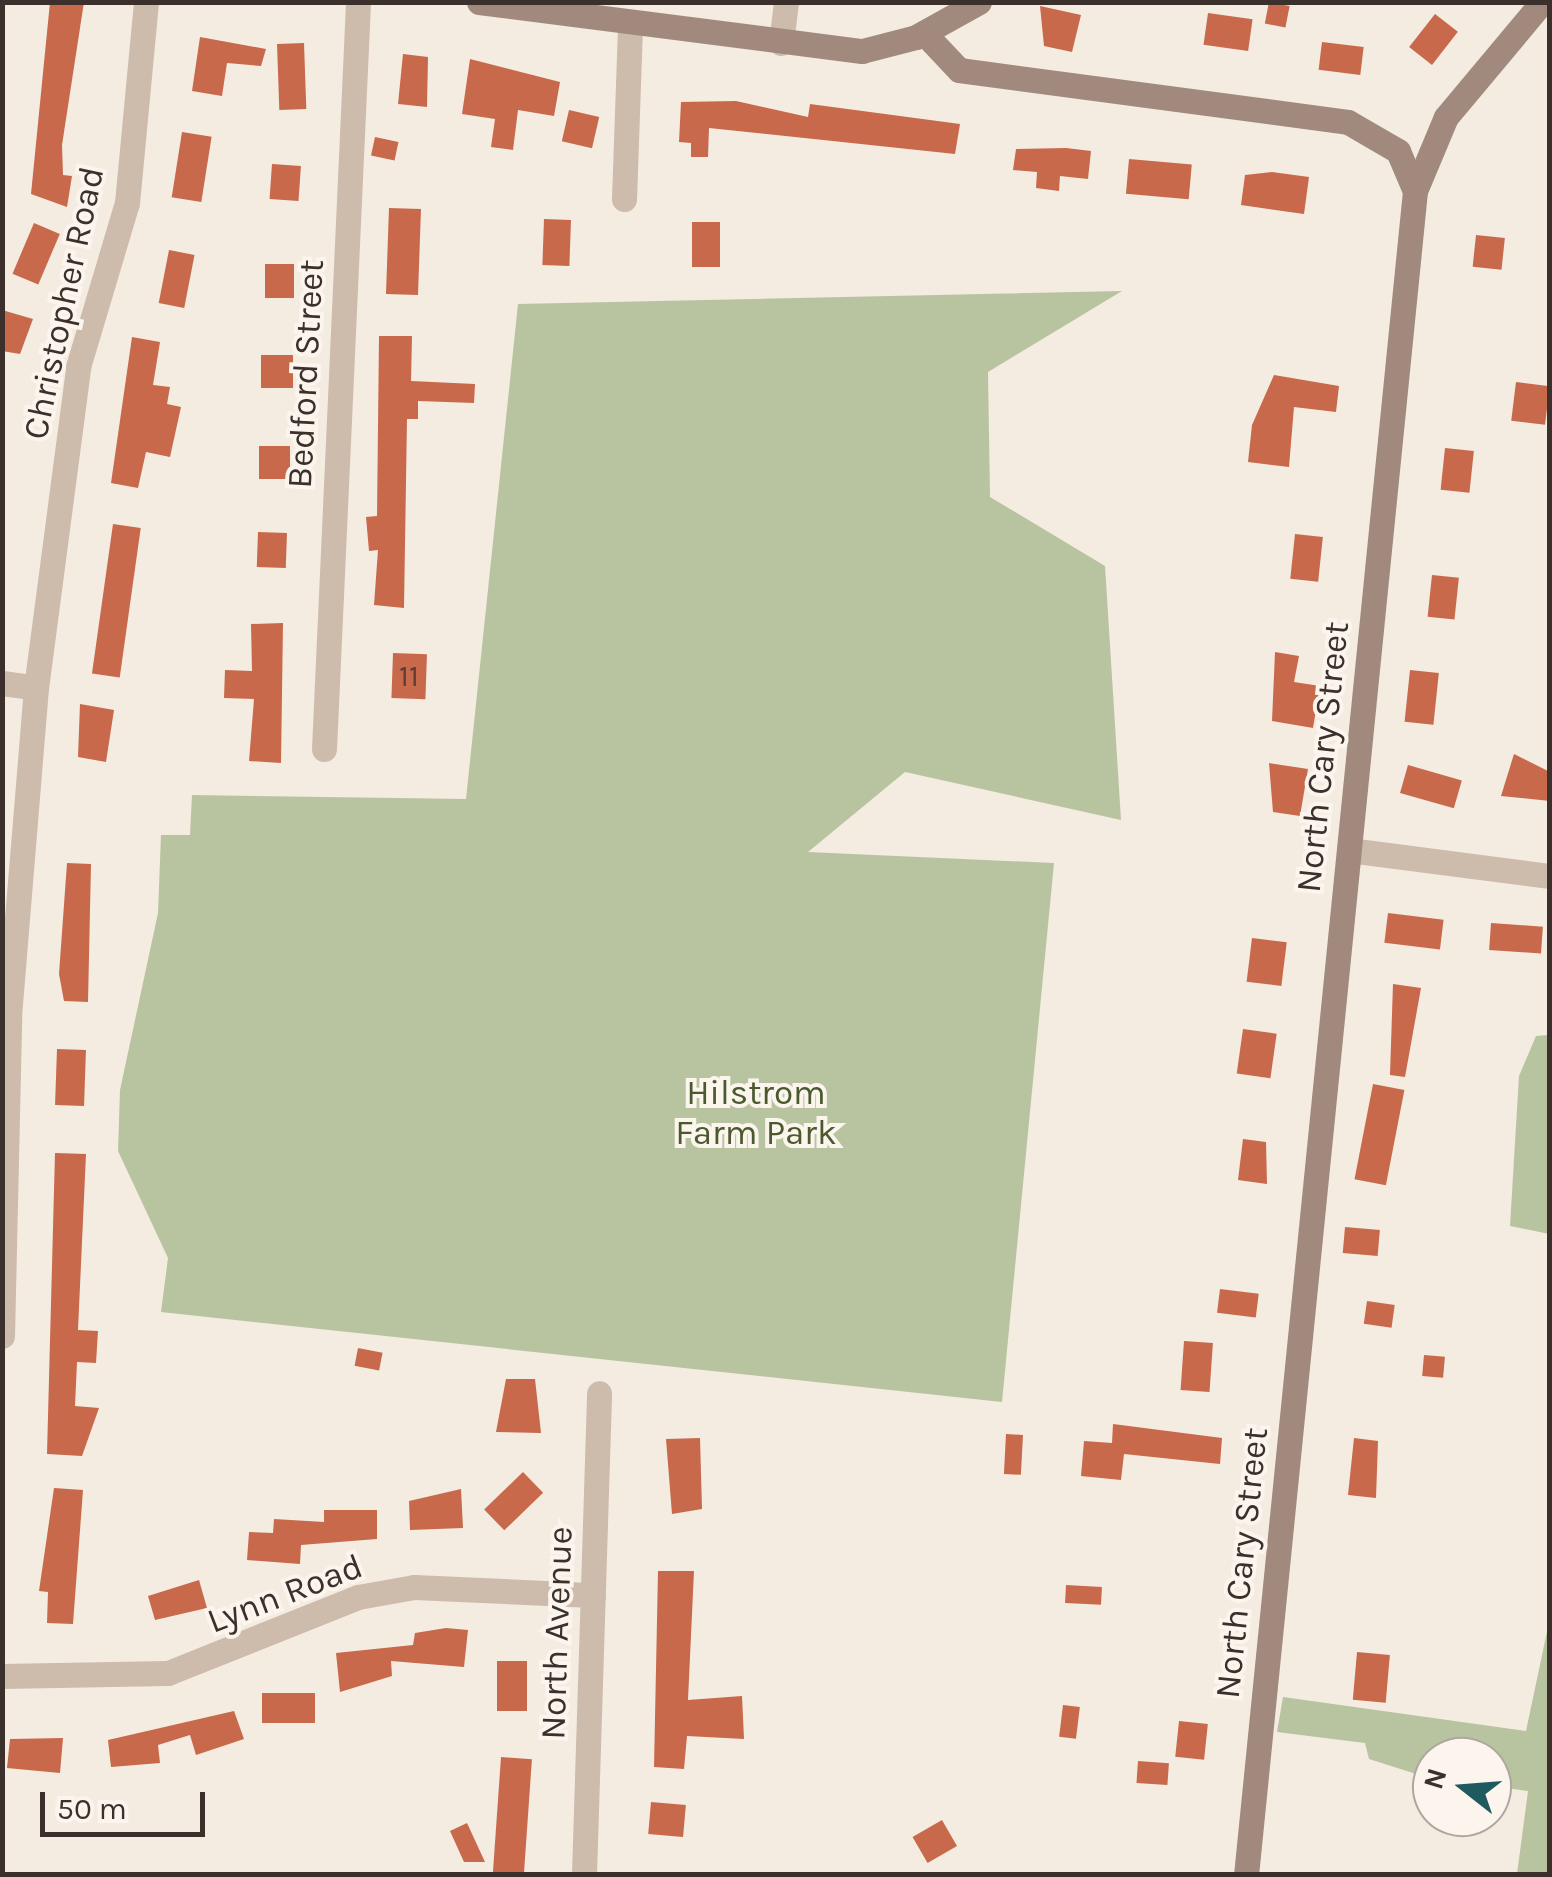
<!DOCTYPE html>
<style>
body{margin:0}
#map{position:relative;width:1552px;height:1877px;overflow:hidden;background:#f4ebe1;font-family:Karla,sans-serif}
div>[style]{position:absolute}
.green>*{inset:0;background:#b8c4a0}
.building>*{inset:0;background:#c8694b;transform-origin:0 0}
.minor>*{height:25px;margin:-12.5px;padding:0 12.5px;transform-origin:12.5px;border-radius:12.5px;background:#cdbbac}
.secondary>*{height:25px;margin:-12.5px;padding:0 12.5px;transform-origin:12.5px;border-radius:12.5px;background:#a18a7d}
span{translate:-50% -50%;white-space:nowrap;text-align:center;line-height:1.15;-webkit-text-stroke:8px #fbf5ee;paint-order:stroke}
.number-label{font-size:30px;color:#5e3e33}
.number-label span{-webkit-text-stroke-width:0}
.street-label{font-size:35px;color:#3b302b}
.park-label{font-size:35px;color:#4a5a2e}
.frame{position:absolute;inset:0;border:5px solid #3b302b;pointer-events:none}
.north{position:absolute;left:1412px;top:1737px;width:100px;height:100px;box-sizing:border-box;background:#fbf5ee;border:2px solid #aea6a0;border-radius:50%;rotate:287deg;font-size:28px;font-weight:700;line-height:40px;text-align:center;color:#3b302b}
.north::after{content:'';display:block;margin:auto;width:35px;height:45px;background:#1f5a5e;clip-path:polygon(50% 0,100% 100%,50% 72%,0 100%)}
.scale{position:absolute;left:40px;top:1792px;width:165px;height:45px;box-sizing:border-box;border:5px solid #3b302b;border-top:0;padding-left:12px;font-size:30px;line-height:35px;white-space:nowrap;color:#3b302b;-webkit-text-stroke:8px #fbf5ee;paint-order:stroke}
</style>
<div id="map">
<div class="green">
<div style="clip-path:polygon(1122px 291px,988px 372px,990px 497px,1105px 566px,1121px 820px,905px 772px,808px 852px,1054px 863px,1002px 1402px,161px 1312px,168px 1258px,118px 1151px,120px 1090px,158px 913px,161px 835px,190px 835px,192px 795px,466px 799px,518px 304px)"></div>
<div style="clip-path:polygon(1549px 1035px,1550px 1035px,1549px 1234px,1510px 1226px,1519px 1076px,1536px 1036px)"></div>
<div style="clip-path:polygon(1549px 1622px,1549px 1874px,1517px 1874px,1528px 1791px,1492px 1786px,1492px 1757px,1432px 1757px,1432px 1779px,1369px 1759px,1365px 1743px,1277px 1732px,1283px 1697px,1526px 1731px)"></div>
</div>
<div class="building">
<div style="clip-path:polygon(50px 2px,84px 2px,62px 145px,63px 175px,72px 176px,67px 207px,31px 194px)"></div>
<div style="left:1269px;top:2px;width:21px;height:22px;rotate:11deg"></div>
<div style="clip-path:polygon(1040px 6px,1081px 15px,1072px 52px,1044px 46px)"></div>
<div style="left:1208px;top:13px;width:45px;height:32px;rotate:8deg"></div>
<div style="left:1435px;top:14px;width:29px;height:42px;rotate:38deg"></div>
<div style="clip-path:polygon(200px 37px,266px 49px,261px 66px,227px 63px,222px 96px,192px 91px)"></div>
<div style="left:1322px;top:42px;width:42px;height:28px;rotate:7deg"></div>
<div style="left:304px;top:43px;width:66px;height:27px;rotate:88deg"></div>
<div style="clip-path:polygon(403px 54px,428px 57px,427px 107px,398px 104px)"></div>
<div style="clip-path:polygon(470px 59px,560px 82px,554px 116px,518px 110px,513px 150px,491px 147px,495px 119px,462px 114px)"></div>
<div style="clip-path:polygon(736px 101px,808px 117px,810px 104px,960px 124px,955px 154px,709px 128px,708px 157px,691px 157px,691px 143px,679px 142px,681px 102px)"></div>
<div style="left:569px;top:110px;width:31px;height:32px;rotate:13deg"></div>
<div style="left:182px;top:132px;width:30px;height:66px;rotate:9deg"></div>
<div style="left:375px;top:137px;width:24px;height:19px;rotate:12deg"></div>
<div style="clip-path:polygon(1066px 148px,1091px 151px,1088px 179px,1060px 176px,1059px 191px,1036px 188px,1037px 172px,1013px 170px,1016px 149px)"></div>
<div style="left:1129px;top:159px;width:63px;height:35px;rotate:5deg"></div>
<div style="left:272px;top:164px;width:29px;height:35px;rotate:4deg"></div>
<div style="clip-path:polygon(1272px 172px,1309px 177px,1304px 214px,1241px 205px,1245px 175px)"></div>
<div style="left:389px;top:208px;width:32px;height:86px;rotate:2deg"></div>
<div style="left:544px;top:219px;width:27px;height:46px;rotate:2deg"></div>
<div style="left:692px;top:222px;width:28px;height:45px"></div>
<div style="left:34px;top:223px;width:28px;height:55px;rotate:23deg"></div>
<div style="left:1476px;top:235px;width:29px;height:32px;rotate:6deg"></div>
<div style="left:169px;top:250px;width:26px;height:54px;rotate:11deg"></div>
<div style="left:265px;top:264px;width:29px;height:34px"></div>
<div style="clip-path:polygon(2px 310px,33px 319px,20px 354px,2px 351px)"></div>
<div style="clip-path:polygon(379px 336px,412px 336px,411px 381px,475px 384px,474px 403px,418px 401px,418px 419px,407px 419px,404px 608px,374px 605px,378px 550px,369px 551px,366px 517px,377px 516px)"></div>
<div style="clip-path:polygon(132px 337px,160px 342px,153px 385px,170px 387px,167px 404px,181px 407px,170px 457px,146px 452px,138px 488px,111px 483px)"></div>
<div style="left:261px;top:355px;width:32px;height:33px"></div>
<div style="clip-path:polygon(1274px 375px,1339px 386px,1336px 412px,1294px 407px,1289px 467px,1248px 462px,1252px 425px)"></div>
<div style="left:1516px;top:382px;width:34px;height:39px;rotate:7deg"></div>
<div style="left:259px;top:446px;width:31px;height:33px"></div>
<div style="left:1445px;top:448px;width:29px;height:42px;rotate:6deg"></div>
<div style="left:113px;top:524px;width:28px;height:151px;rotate:8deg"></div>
<div style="left:258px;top:532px;width:29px;height:35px;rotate:2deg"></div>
<div style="left:1295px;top:534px;width:28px;height:45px;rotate:6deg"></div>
<div style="left:1432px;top:575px;width:27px;height:42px;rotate:6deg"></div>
<div style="clip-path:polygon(283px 623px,281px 763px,249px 761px,254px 699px,224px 698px,225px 670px,252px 671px,251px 624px)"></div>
<div style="clip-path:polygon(1275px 652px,1299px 656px,1294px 682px,1320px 686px,1313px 728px,1272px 721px)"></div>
<div style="left:393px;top:653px;width:34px;height:45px;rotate:2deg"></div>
<div style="left:1410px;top:670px;width:29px;height:52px;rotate:6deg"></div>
<div style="clip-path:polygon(80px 704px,114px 710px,106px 762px,78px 757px)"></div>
<div style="clip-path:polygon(1514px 754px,1550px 772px,1550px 801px,1501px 796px)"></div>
<div style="clip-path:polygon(1269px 763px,1308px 769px,1300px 816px,1273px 812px)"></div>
<div style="left:1408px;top:765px;width:56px;height:29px;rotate:16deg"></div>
<div style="clip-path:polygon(67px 863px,91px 864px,88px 1002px,64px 1001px,59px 974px)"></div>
<div style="left:1388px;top:913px;width:56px;height:30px;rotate:7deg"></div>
<div style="left:1491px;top:923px;width:52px;height:27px;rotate:4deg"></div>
<div style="left:1252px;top:938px;width:35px;height:44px;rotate:7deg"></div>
<div style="clip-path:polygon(1393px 984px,1421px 988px,1405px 1077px,1390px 1075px)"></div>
<div style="left:1243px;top:1029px;width:34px;height:45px;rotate:8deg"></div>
<div style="left:57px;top:1049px;width:29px;height:56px;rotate:2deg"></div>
<div style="left:1373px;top:1084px;width:32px;height:97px;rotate:11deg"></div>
<div style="clip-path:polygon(1243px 1139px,1266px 1142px,1267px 1184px,1238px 1180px)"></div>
<div style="clip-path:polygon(55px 1153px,86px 1154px,78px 1330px,98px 1331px,96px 1363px,77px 1362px,75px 1406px,99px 1408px,82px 1456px,47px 1454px)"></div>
<div style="left:1345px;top:1227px;width:35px;height:26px;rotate:5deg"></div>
<div style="left:1220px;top:1289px;width:39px;height:24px;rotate:7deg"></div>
<div style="left:1367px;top:1301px;width:28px;height:23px;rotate:8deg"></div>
<div style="left:1184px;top:1341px;width:29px;height:49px;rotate:4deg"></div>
<div style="left:358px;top:1348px;width:25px;height:18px;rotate:11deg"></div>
<div style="left:1424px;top:1355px;width:21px;height:21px;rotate:5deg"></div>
<div style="clip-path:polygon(506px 1379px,535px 1379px,541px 1433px,496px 1432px)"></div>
<div style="clip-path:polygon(1113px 1424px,1222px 1438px,1220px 1464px,1124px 1454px,1121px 1480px,1081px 1476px,1084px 1441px,1112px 1443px)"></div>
<div style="left:1006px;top:1434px;width:17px;height:40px;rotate:3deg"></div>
<div style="clip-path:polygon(700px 1438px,702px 1509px,672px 1514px,666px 1439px)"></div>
<div style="clip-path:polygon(1354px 1438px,1378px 1441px,1376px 1498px,1348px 1495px)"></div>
<div style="left:523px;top:1472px;width:29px;height:54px;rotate:46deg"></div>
<div style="clip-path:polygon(54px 1488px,83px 1490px,73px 1624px,47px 1623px,48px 1592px,39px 1591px)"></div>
<div style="clip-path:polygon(461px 1489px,463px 1528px,410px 1530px,409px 1501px)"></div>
<div style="clip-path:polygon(324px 1510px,377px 1510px,377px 1539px,301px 1545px,300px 1564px,247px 1560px,249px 1532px,273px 1533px,274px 1519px,324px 1522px)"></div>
<div style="clip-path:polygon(658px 1571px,694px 1571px,688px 1700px,742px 1696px,744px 1739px,687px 1736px,684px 1769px,654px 1767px)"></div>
<div style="clip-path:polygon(199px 1580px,207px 1608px,155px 1620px,148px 1596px)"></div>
<div style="left:1066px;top:1585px;width:36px;height:18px;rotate:3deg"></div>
<div style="clip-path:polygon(446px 1628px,468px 1630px,464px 1667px,391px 1661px,392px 1676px,340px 1692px,336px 1653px,413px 1645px,415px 1633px)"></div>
<div style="left:1357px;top:1652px;width:33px;height:48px;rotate:5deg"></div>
<div style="left:497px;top:1661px;width:30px;height:50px"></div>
<div style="left:262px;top:1693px;width:53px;height:30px"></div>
<div style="left:1063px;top:1705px;width:17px;height:32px;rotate:7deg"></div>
<div style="clip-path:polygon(234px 1711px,244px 1739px,196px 1755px,190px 1735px,158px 1745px,160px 1763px,111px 1767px,108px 1740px)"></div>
<div style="left:1179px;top:1721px;width:29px;height:36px;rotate:6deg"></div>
<div style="clip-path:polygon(63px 1738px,60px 1773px,7px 1768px,10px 1739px)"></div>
<div style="left:501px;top:1757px;width:31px;height:117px;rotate:4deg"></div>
<div style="left:1138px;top:1761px;width:31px;height:22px;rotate:4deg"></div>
<div style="left:651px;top:1802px;width:35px;height:32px;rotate:5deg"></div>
<div style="left:942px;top:1820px;width:30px;height:34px;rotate:60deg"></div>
<div style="clip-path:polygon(467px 1823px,485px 1862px,464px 1862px,450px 1831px)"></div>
</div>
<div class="minor">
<div style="left:781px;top:43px;width:41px;rotate:-83deg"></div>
<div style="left:624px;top:199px;width:176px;rotate:-88deg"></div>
<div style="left:2px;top:683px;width:34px;rotate:8deg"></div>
<div style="left:324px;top:749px;width:748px;rotate:-87.39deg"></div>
<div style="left:1349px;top:850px;width:203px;rotate:7.4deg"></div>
<div style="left:2px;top:1336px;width:320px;rotate:-88.7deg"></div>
<div style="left:9px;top:1016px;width:329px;rotate:-85.3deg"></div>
<div style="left:36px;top:688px;width:324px;rotate:-82.5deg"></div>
<div style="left:78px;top:367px;width:171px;rotate:-73.4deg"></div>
<div style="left:127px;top:203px;width:202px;rotate:-84.6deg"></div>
<div style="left:2px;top:1676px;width:166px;rotate:-1deg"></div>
<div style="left:168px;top:1673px;width:205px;rotate:-21.8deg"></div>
<div style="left:358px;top:1597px;width:57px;rotate:-10.1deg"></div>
<div style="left:414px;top:1587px;width:179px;rotate:2.6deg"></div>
<div style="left:584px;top:1874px;width:481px;rotate:-88.2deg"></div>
</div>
<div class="secondary">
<div style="left:479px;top:2px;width:386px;rotate:7.3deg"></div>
<div style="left:862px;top:51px;width:56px;rotate:-14.5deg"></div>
<div style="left:916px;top:37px;width:72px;rotate:-29.1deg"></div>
<div style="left:924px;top:33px;width:51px;rotate:46.6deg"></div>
<div style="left:959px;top:70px;width:392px;rotate:7.6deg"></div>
<div style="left:1348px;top:122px;width:58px;rotate:30.1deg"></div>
<div style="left:1398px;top:151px;width:43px;rotate:67deg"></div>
<div style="left:1415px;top:191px;width:1691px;rotate:95.73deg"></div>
<div style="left:1415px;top:191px;width:80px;rotate:-67.3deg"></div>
<div style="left:1446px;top:117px;width:150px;rotate:-50.1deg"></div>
</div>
<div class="number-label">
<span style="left:409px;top:676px">11</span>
</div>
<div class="street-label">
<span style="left:64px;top:303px;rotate:-78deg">Christopher Road</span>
<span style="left:306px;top:374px;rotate:-87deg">Bedford Street</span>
<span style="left:1323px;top:757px;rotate:-84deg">North Cary Street</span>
<span style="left:1242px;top:1563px;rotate:-84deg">North Cary Street</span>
<span style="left:285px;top:1594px;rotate:-21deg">Lynn Road</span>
<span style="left:557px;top:1633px;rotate:-88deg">North Avenue</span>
</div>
<div class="park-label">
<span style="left:756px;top:1113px">Hilstrom<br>Farm Park</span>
</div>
<div class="frame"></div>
<div class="north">N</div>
<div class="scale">50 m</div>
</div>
